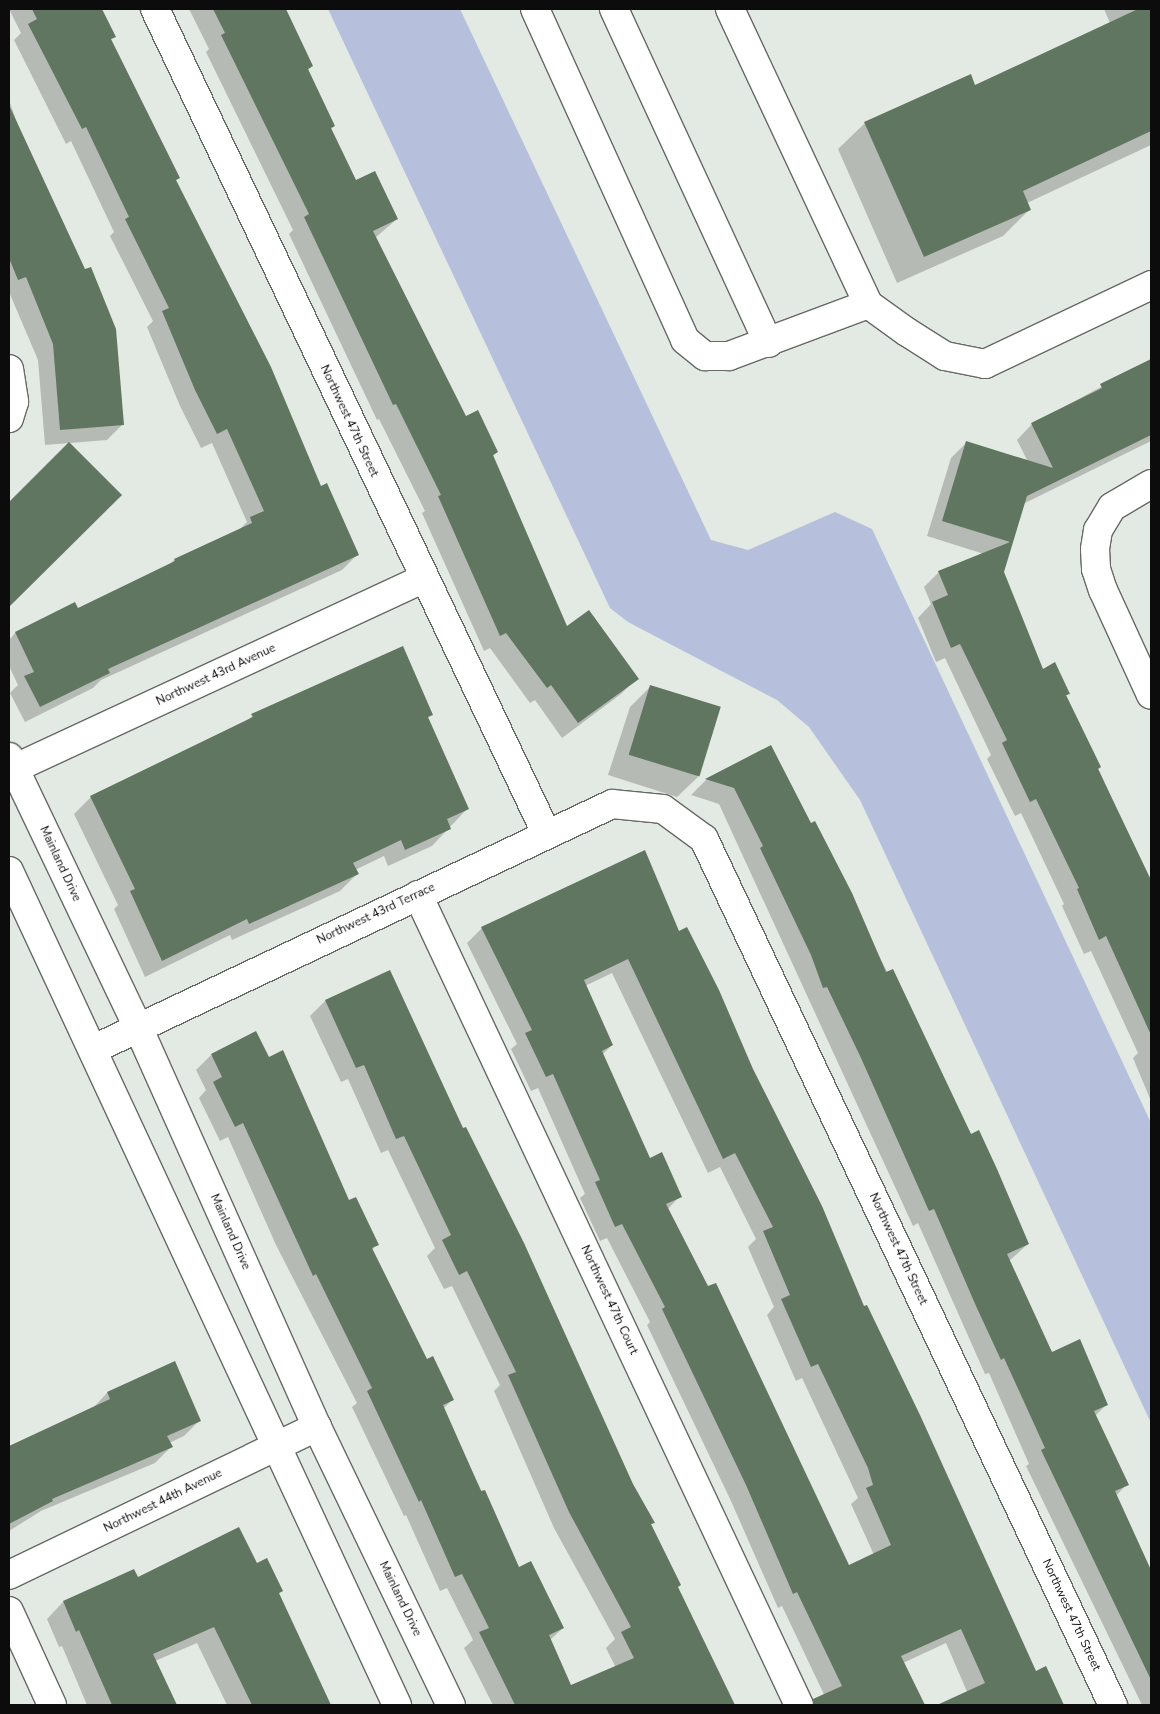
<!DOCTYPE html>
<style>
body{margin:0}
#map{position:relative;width:1160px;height:1714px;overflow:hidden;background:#e3e9e3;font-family:"Nunito Sans",sans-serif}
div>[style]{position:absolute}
.water>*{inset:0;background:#b6bfdb}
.shadow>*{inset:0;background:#0003}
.building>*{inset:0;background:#617661;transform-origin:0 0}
.roads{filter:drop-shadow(1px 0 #656a65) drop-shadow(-1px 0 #656a65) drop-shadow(0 1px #656a65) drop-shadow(0 -1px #656a65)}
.minor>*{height:28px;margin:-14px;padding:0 14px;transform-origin:14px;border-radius:14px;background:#fff}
span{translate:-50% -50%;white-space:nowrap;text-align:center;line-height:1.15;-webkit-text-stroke:4.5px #fff;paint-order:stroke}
.street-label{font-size:12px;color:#0b0c0b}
.frame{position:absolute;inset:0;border:10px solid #0b0c0b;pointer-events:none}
</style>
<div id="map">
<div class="water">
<div style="clip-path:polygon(328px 9px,460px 9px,711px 540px,748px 550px,835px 512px,872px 529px,1151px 1123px,1151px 1423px,860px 800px,809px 727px,777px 700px,628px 622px,610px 608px)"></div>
</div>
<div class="shadow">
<div style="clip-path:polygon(9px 9px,88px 9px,90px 12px,101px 9px,114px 37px,110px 40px,178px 178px,175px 181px,320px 488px,358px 554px,342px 570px,101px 680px,93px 688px,25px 722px,10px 693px,18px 685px,9px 666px,9px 640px,15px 633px,75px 604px,77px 609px,168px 566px,174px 560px,239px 530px,247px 522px,212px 443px,201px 448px,180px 406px,147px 327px,153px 321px,110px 236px,114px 232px,71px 141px,66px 144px,14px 40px,21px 33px)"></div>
<div style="clip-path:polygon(189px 9px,283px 9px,312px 66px,307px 71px,334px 126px,330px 130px,356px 181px,397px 219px,375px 238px,466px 418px,497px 452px,492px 457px,567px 628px,637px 678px,621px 694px,562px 738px,535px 700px,530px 703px,490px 648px,484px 651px,422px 513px,425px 511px,379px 419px,377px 420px,289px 234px,293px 230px,206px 52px,209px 49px)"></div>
<div style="clip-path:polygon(1104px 9px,1151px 9px,1151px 145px,1027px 203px,1030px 209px,1003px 236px,897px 283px,838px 149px,865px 123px,975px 86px,1110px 23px)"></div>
<div style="clip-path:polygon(9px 100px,123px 424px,107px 440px,45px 445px,38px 360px,9px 292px)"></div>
<div style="clip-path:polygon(1151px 360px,1151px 441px,1023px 504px,1003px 572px,1042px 670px,1069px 693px,1066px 696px,1151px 886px,1151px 1101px,1133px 1058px,1138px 1053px,1091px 951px,1084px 954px,1062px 906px,1064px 904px,1021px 813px,1015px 816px,987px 759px,991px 755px,945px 658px,936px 662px,918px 618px,931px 604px,924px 587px,939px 572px,984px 554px,927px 536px,951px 458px,966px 443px,1028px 462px,1017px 440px,1032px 424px)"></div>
<div style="clip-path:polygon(120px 495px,9px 605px,9px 503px,16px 496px)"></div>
<div style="clip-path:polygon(402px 647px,431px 714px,427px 719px,467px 809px,432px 846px,388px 866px,384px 856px,355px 870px,357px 874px,340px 891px,232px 940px,230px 935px,145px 977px,114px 909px,118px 905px,74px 814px,91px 797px,245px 723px,252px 716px)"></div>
<div style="clip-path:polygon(651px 686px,698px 777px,677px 797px,608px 775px,630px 707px)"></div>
<div style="clip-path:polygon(771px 747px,1028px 1244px,1009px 1261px,1051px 1353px,1107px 1404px,1095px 1416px,1127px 1484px,1116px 1496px,1151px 1573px,1151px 1705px,1142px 1705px,1026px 1466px,1029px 1464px,989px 1373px,985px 1374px,918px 1223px,913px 1226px,719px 804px,691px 795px,706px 780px)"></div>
<div style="clip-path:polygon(evenodd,482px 928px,679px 932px,752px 1069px,1035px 1672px,1060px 1699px,1054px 1705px,958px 1705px,968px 1694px,946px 1643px,903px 1663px,923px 1705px,829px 1705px,782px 1606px,778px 1608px,731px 1501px,647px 1325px,650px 1322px,607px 1238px,600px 1241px,580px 1198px,585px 1194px,538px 1088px,531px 1091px,511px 1049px,517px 1044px,467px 943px,482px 928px,612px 973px,708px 1173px,720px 1167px,756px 1239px,748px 1247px,774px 1307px,767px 1315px,796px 1381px,802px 1378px,858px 1498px,851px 1504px,874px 1555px,849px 1566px,668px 1209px,680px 1196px,649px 1159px,602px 1055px,612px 1045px,585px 986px,612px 973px)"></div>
<div style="clip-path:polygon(389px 972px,632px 1485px,653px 1523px,650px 1525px,677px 1587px,734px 1705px,634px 1705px,632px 1701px,623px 1705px,493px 1705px,464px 1648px,473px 1640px,447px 1588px,440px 1591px,406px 1515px,404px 1516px,352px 1407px,357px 1403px,276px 1245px,228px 1137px,220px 1141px,199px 1098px,206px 1090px,196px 1070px,211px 1055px,348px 1202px,377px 1244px,372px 1250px,426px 1360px,452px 1400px,443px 1409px,518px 1568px,563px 1628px,550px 1640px,571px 1687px,616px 1668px,606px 1648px,615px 1639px,554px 1528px,494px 1391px,500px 1385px,452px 1286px,444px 1289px,427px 1256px,435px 1248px,388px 1150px,381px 1153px,348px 1079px,341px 1082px,310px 1016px,325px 1001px)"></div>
<div style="clip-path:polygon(174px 1363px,200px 1420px,184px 1436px,169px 1443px,171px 1447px,155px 1463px,41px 1511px,9px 1531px,9px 1449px,92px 1409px,107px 1393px)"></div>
<div style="clip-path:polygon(256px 1565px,282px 1591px,278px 1594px,330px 1705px,227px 1705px,197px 1643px,155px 1661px,176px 1705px,87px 1705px,62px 1646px,59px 1647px,47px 1619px,63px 1602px,133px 1571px,137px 1579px)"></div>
</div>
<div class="building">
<div style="clip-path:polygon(32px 9px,102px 9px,116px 37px,111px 39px,180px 178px,176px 180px,271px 367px,321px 486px,327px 483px,359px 555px,108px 669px,110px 673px,40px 707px,24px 676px,34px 672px,15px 632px,75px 602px,78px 608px,175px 561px,174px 559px,252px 523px,250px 517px,264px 511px,227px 429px,217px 434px,195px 390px,162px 311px,169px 308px,125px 219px,129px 217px,86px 127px,82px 129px,28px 24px,37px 19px)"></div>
<div style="clip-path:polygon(213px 9px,286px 9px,313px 66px,308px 69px,335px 126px,331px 128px,356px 180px,375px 171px,398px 219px,373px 231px,466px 416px,478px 410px,498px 452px,493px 455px,567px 626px,589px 610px,639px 679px,578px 723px,551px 685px,547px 688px,506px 633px,500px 636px,438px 496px,441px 495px,396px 404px,393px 405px,304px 217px,309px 214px,221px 35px,225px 33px)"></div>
<div style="clip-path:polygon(1138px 9px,1151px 9px,1151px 131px,1023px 191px,1031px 210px,924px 257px,864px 122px,971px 74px,975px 85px)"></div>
<div style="clip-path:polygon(9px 105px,85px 269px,91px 267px,116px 329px,124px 425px,60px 430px,53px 344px,26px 277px,18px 280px,9px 258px)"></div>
<div style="clip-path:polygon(1151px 359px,1151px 435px,1027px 496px,1004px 572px,1043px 669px,1055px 662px,1070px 694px,1066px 695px,1101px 767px,1098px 769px,1151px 880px,1151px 1035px,1106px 936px,1099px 940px,1077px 889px,1079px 888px,1036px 799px,1030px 802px,1002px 743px,1007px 740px,960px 644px,951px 648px,932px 602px,948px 595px,938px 571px,1010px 542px,942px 521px,966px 441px,1053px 468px,1031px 423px,1102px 388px,1100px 384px)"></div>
<div style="clip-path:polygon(69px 442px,122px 495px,9px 607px,9px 502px)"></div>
<div style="clip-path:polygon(403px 646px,433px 715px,428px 717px,469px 809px,447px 819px,451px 829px,405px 850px,401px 840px,353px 863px,359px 874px,249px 924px,247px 919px,162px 961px,130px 891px,135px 889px,90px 796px,253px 717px,251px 714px)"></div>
<div style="left:650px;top:685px;width:74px;height:73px;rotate:17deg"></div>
<div style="clip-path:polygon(771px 745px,811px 823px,815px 821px,852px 893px,886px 972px,893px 969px,971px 1134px,979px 1130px,997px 1169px,1029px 1244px,1007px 1254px,1052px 1352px,1080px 1339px,1108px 1405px,1094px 1411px,1129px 1485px,1115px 1491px,1151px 1570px,1151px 1680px,1041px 1450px,1045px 1448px,1004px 1358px,1001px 1360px,976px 1306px,934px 1209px,929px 1211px,861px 1058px,827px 987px,823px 988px,811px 955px,760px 848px,763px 846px,734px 788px,705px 779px)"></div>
<div style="clip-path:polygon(evenodd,645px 850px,679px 931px,687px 927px,719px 990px,753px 1069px,822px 1206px,864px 1306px,867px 1305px,920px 1415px,1036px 1671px,1046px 1666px,1064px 1705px,937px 1705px,985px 1683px,961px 1629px,901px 1656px,925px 1705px,814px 1705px,813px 1699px,842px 1686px,797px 1592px,793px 1594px,746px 1485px,662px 1309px,665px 1307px,622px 1224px,615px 1227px,595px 1182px,600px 1180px,553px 1074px,546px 1077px,525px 1033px,532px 1030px,481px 927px,645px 850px,628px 959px,723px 1159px,735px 1153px,773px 1227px,763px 1231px,790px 1295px,781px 1299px,811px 1367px,818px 1364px,868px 1468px,873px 1485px,866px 1488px,891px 1545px,849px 1565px,716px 1283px,708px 1286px,666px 1204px,682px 1197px,662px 1152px,650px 1158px,602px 1051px,613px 1045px,584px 980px,628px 959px)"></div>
<div style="clip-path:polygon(390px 970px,463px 1128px,466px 1127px,524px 1243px,633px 1484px,655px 1523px,651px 1524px,681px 1585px,678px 1587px,735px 1705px,515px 1705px,479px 1632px,489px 1628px,462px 1574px,455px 1577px,421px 1500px,419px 1502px,367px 1391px,372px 1388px,316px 1274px,313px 1276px,243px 1123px,235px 1127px,213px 1082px,222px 1077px,211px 1054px,256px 1031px,269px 1057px,283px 1050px,349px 1200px,356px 1197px,379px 1245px,372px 1248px,427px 1359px,433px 1356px,454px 1400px,443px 1405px,481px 1491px,485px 1490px,519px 1567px,531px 1561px,564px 1628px,549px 1635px,571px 1685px,634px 1658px,621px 1632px,631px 1627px,569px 1512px,508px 1375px,516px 1372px,467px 1271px,459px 1275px,442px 1240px,451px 1235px,404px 1136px,396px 1139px,364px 1065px,356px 1068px,325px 1000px)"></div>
<div style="clip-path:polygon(175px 1361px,201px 1421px,167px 1436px,173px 1447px,52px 1499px,53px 1501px,9px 1524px,9px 1446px,110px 1399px,107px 1392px)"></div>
<div style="clip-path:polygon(239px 1527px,257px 1563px,267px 1558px,283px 1591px,279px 1593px,331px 1705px,252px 1705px,214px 1627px,153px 1654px,177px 1705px,112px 1705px,79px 1630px,76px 1632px,63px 1601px,134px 1569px,138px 1577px)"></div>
</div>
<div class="roads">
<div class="minor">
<div style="left:155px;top:9px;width:912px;rotate:64.61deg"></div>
<div style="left:535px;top:9px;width:363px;rotate:65.6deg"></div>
<div style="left:685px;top:340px;width:26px;rotate:39deg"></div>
<div style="left:705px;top:356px;width:24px"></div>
<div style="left:729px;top:356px;width:148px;rotate:-20.5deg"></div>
<div style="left:614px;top:9px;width:368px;rotate:65.2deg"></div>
<div style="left:730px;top:9px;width:326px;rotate:64.9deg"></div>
<div style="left:868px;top:304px;width:48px;rotate:35.7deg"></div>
<div style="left:907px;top:332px;width:45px;rotate:32.3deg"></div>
<div style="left:945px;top:356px;width:41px;rotate:11.3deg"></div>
<div style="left:985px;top:364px;width:184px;rotate:-25.4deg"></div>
<div style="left:9px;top:369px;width:33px;rotate:81deg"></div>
<div style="left:14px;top:402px;width:17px;rotate:107deg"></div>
<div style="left:1151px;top:484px;width:45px;rotate:149.5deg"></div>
<div style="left:1112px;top:507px;width:27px;rotate:121deg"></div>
<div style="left:1098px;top:530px;width:19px;rotate:99deg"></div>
<div style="left:1095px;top:549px;width:20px;rotate:87deg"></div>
<div style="left:1096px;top:569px;width:22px;rotate:72deg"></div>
<div style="left:1103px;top:590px;width:115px;rotate:65.4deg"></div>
<div style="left:9px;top:757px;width:299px;rotate:64.5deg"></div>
<div style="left:138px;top:1027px;width:438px;rotate:65.9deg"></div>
<div style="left:317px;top:1427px;width:309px;rotate:64.3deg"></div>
<div style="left:9px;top:771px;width:456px;rotate:-24.9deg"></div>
<div style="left:9px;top:871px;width:920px;rotate:65.05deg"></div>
<div style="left:418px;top:895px;width:895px;rotate:64.81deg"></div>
<div style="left:94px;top:1049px;width:573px;rotate:-25.31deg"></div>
<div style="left:612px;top:804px;width:51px;rotate:5.6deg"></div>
<div style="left:663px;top:809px;width:51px;rotate:36.2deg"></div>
<div style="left:704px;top:839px;width:958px;rotate:64.72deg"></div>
<div style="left:9px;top:1575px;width:342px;rotate:-25.7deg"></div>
<div style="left:9px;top:1611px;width:103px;rotate:65.4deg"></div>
</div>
</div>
<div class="street-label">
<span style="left:349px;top:421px;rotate:65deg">Northwest 47th Street</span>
<span style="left:216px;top:675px;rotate:-25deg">Northwest 43rd Avenue</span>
<span style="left:60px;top:864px;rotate:65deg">Mainland Drive</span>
<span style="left:376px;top:914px;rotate:-25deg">Northwest 43rd Terrace</span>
<span style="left:230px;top:1232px;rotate:66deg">Mainland Drive</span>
<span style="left:898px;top:1249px;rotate:65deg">Northwest 47th Street</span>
<span style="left:609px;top:1300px;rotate:65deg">Northwest 47th Court</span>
<span style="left:163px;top:1501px;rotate:-26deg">Northwest 44th Avenue</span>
<span style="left:400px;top:1599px;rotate:64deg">Mainland Drive</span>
<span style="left:1071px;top:1615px;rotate:65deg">Northwest 47th Street</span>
</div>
<div class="frame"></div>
</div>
